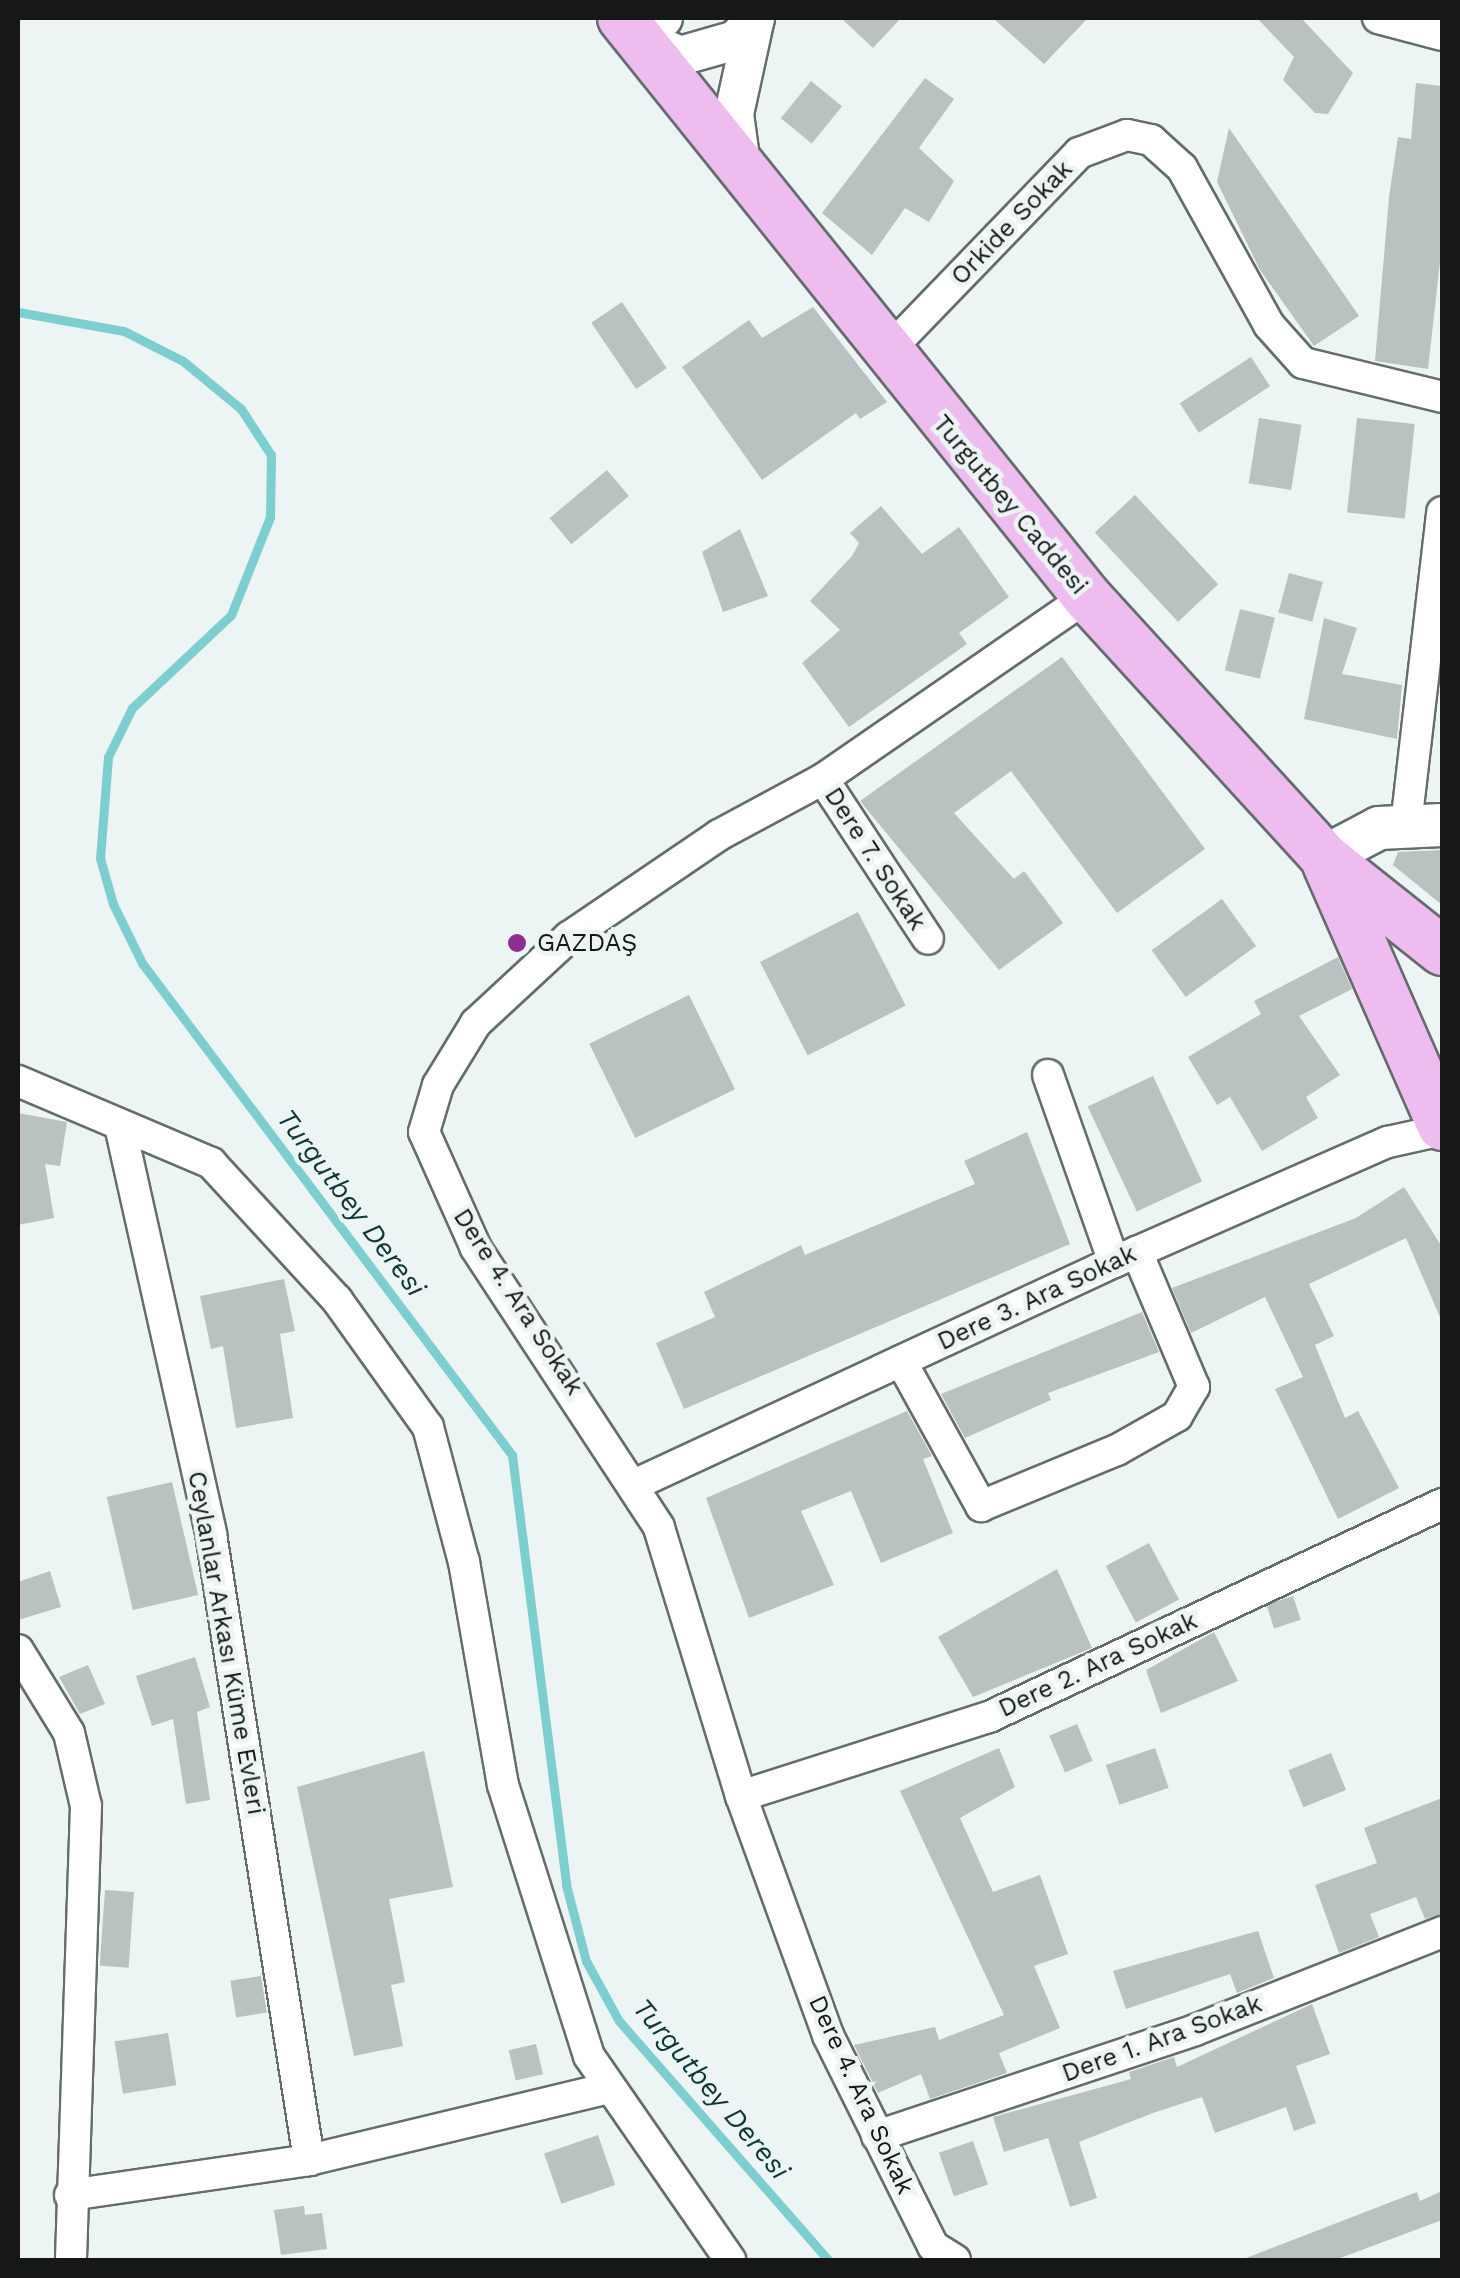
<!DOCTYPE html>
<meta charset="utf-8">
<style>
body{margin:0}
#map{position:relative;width:1460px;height:2278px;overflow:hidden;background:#ecf4f4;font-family:"Work Sans",sans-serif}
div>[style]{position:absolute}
.stream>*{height:9px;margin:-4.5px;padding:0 4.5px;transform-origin:4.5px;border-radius:4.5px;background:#7ccecf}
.building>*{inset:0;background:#b9c1c1;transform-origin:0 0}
.roads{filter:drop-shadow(2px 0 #656c6c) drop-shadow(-2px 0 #656c6c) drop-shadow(0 2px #656c6c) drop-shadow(0 -2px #656c6c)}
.minor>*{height:30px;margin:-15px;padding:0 15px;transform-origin:15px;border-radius:15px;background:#fff}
.tertiary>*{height:38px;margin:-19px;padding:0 19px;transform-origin:19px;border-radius:19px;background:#fff}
.secondary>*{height:42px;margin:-21px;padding:0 21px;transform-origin:21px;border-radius:21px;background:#fff}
.primary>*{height:48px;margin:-24px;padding:0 24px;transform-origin:24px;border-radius:24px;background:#eebcee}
.dots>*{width:28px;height:28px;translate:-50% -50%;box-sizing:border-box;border:5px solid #ecf4f4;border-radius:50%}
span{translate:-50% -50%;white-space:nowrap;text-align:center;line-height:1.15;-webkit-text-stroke:9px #ecf4f4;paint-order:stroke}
.street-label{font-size:25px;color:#161818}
.poi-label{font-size:25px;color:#161818}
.left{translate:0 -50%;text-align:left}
.water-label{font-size:28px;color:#0f3738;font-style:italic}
.frame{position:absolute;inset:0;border:20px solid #161818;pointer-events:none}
</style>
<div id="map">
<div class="stream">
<div style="left:18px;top:312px;width:108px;rotate:10.2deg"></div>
<div style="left:124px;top:331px;width:66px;rotate:27deg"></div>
<div style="left:183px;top:361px;width:75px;rotate:39.6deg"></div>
<div style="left:241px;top:409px;width:55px;rotate:56.9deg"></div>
<div style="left:271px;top:455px;width:62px;rotate:90.9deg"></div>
<div style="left:270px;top:517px;width:105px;rotate:111.7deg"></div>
<div style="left:231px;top:615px;width:136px;rotate:136.8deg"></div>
<div style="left:132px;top:708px;width:55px;rotate:116.1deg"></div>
<div style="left:108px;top:757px;width:101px;rotate:94.5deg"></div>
<div style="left:100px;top:858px;width:48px;rotate:74.2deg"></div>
<div style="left:113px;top:904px;width:66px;rotate:63.8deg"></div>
<div style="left:142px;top:963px;width:616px;rotate:53.06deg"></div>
<div style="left:512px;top:1455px;width:433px;rotate:82.8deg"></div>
<div style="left:566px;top:1885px;width:79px;rotate:75.3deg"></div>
<div style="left:586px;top:1961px;width:68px;rotate:61.2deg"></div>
<div style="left:619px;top:2021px;width:317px;rotate:48.8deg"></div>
</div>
<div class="building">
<div style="clip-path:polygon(841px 18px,901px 18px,873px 48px)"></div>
<div style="clip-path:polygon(993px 18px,1088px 18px,1044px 64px)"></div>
<div style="clip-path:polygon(1257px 18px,1301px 18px,1353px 73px,1328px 114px,1315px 113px,1283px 80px,1294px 57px)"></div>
<div style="clip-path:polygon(925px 78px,954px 99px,919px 148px,954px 181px,929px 222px,905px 208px,872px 255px,822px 213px)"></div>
<div style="left:811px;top:81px;width:40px;height:48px;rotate:39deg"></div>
<div style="clip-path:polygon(1416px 83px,1442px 86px,1442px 244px,1428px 369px,1375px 361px,1389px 197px,1398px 137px,1411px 139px)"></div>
<div style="clip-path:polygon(1229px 128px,1359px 316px,1314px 346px,1260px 270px,1217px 182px)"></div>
<div style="left:622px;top:302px;width:80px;height:37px;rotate:56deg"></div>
<div style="clip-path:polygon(813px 307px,887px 402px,860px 419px,856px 413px,762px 480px,682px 367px,749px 320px,762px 338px)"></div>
<div style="left:1251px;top:357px;width:35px;height:85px;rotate:57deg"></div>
<div style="left:1259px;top:418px;width:43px;height:66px;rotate:9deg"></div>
<div style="left:1357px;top:418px;width:58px;height:95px;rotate:6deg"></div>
<div style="left:607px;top:470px;width:34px;height:75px;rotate:50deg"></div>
<div style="left:1135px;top:495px;width:122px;height:55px;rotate:47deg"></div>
<div style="clip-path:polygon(881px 506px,922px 554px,959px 527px,1009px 597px,959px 633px,967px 644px,849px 727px,802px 663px,840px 630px,810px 601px,852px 556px,859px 543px,850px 533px)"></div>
<div style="clip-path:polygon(740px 529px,768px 596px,723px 612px,702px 552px)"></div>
<div style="left:1289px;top:573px;width:35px;height:41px;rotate:15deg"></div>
<div style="left:1240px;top:609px;width:36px;height:63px;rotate:14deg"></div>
<div style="clip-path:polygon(1324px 618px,1357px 628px,1342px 674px,1402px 685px,1397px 739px,1304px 719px)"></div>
<div style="clip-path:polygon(1062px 657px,1205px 849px,1117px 913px,1011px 771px,954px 813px,1014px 879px,1024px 871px,1063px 923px,999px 970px,860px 801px)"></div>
<div style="clip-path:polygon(1442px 850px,1442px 905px,1393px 865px,1398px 852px)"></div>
<div style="left:1222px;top:899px;width:58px;height:87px;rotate:54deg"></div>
<div style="left:858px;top:912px;width:105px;height:110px;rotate:63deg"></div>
<div style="clip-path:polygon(1338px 957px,1352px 989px,1299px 1016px,1340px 1075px,1306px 1097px,1318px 1118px,1262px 1151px,1230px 1097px,1217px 1105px,1188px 1057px,1261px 1014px,1254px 1001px)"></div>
<div style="left:689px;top:995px;width:105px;height:111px;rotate:64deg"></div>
<div style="left:1153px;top:1076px;width:116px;height:72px;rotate:65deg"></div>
<div style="clip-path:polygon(18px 1113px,67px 1122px,60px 1166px,45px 1164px,54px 1218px,18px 1225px)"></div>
<div style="clip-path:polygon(1027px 1132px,1070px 1244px,684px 1409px,656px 1343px,715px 1317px,704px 1292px,801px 1245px,805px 1255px,975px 1184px,964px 1161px)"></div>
<div style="clip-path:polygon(1404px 1187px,1442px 1247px,1442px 1322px,1406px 1238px,1309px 1284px,1334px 1336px,1315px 1345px,1345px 1418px,1358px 1411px,1399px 1488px,1338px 1519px,1275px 1389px,1303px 1377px,1265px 1297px,1191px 1333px,1172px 1288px,1356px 1218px)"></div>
<div style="clip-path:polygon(284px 1279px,295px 1331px,280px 1334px,293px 1418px,236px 1428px,223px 1346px,211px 1349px,200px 1296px)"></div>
<div style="clip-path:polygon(1142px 1312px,1159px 1352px,1048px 1393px,1051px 1400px,965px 1438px,941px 1394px)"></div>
<div style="clip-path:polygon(907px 1411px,932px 1456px,923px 1459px,953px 1533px,881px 1563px,851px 1491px,801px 1511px,834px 1585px,749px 1618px,706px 1498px)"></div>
<div style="left:172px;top:1482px;width:116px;height:67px;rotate:77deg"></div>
<div style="left:1149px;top:1543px;width:64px;height:49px;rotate:62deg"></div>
<div style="clip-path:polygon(1057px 1569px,1092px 1648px,973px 1697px,938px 1637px)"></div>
<div style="clip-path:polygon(50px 1571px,61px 1607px,18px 1620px,18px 1582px)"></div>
<div style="left:1293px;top:1596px;width:25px;height:28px;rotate:72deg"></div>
<div style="clip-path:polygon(1214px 1632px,1238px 1681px,1161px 1713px,1146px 1670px)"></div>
<div style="clip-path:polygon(195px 1657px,210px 1707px,197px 1712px,210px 1800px,186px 1804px,173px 1719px,152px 1726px,136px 1676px)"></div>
<div style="clip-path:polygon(88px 1665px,105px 1704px,80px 1714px,59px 1677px)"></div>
<div style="left:1077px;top:1724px;width:40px;height:30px;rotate:67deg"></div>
<div style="clip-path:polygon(999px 1748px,1015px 1787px,960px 1818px,993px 1892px,1040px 1875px,1068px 1954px,1034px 1966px,1060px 2028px,999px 2053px,1007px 2073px,930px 2099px,921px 2074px,878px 2093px,854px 2045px,935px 2027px,939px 2040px,1004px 2015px,900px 1791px)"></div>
<div style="left:1155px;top:1748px;width:42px;height:52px;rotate:71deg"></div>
<div style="clip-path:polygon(424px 1751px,453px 1887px,389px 1899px,405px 1982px,391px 1985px,403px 2046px,354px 2056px,297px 1787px)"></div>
<div style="left:1331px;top:1753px;width:40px;height:46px;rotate:68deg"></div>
<div style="clip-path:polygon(1442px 1798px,1442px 1914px,1425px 1919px,1416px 1897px,1370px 1914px,1379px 1937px,1339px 1953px,1315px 1885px,1377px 1863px,1364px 1828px)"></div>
<div style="left:105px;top:1890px;width:29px;height:76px;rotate:4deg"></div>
<div style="clip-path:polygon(1258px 1931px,1274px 1978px,1237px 1993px,1230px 1974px,1126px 2009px,1113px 1971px)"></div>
<div style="left:261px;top:1976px;width:37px;height:31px;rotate:81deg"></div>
<div style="clip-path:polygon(1312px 2004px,1330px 2054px,1296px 2066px,1316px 2123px,1294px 2131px,1286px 2107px,1215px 2133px,1202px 2097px,1153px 2113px,1079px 2142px,1097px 2198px,1070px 2207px,1048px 2138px,1004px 2152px,993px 2117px,1131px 2079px,1129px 2072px,1174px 2057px,1177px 2067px)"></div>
<div style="left:168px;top:2033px;width:53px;height:54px;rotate:81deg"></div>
<div style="left:536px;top:2044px;width:31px;height:28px;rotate:77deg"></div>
<div style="left:598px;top:2135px;width:53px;height:57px;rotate:71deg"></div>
<div style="left:973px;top:2141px;width:46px;height:36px;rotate:71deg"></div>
<div style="clip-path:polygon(1442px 2191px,1442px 2220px,1335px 2260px,1241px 2260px,1417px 2192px,1420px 2201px)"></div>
<div style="clip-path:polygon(304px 2206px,305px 2215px,322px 2213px,327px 2249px,281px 2255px,274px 2210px)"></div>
</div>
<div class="roads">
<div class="minor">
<div style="left:1378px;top:18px;width:66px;rotate:14.9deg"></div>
<div style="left:886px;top:353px;width:278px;rotate:-46deg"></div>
<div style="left:1079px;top:153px;width:51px;rotate:-20.6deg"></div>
<div style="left:1127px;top:135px;width:25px;rotate:12deg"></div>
<div style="left:1151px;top:140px;width:42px;rotate:42.1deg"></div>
<div style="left:1182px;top:168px;width:179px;rotate:61deg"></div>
<div style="left:1269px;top:325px;width:51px;rotate:48.2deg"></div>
<div style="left:1303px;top:363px;width:143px;rotate:13.7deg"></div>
<div style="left:823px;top:779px;width:191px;rotate:56.7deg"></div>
<div style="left:1406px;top:825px;width:315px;rotate:-83.4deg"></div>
<div style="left:1048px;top:1075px;width:198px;rotate:70.6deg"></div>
<div style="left:18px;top:1081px;width:210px;rotate:23deg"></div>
<div style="left:211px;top:1163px;width:186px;rotate:47.4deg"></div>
<div style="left:337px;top:1300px;width:156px;rotate:54.4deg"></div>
<div style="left:428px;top:1427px;width:140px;rotate:75.1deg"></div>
<div style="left:464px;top:1562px;width:226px;rotate:80.1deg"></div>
<div style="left:503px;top:1785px;width:284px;rotate:72.4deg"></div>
<div style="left:589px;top:2056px;width:248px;rotate:55.3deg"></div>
<div style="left:121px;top:1130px;width:414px;rotate:77.4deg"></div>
<div style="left:211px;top:1534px;width:634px;rotate:81.1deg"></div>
<div style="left:901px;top:1361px;width:166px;rotate:61.1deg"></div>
<div style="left:981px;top:1506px;width:147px;rotate:-22.4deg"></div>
<div style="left:1117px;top:1450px;width:69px;rotate:-29.5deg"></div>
<div style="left:1177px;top:1416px;width:34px;rotate:-60deg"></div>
<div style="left:1194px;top:1387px;width:147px;rotate:-112.9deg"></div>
<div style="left:638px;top:1483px;width:525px;rotate:-24.9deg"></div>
<div style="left:1114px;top:1262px;width:299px;rotate:-23.7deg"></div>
<div style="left:1388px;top:1142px;width:55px;rotate:-12.5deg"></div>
<div style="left:18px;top:1650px;width:97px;rotate:58.4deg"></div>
<div style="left:69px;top:1733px;width:75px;rotate:76.9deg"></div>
<div style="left:86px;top:1806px;width:454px;rotate:91.9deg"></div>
<div style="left:741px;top:1796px;width:260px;rotate:-17.7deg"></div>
<div style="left:989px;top:1717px;width:501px;rotate:-25.18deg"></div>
<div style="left:877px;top:2136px;width:335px;rotate:-18.4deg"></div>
<div style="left:1195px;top:2030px;width:266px;rotate:-21.6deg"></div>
<div style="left:70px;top:2195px;width:242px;rotate:-8.3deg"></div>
<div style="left:309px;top:2160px;width:309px;rotate:-13.5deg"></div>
<div style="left:955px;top:2260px;width:26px;rotate:-148deg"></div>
<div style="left:933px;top:2246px;width:236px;rotate:-116.5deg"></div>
<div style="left:828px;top:2035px;width:254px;rotate:-110deg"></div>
<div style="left:741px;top:1796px;width:281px;rotate:-107deg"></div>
<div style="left:659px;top:1527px;width:334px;rotate:-123.3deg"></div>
<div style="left:476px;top:1248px;width:127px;rotate:-114.1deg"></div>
<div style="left:424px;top:1132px;width:49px;rotate:-73.4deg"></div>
<div style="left:438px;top:1085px;width:73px;rotate:-58.5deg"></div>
<div style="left:476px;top:1023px;width:127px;rotate:-42.8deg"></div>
<div style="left:569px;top:937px;width:181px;rotate:-34.2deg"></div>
<div style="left:719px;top:835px;width:118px;rotate:-28.3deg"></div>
<div style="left:823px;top:779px;width:321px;rotate:-34.6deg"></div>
</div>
<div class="tertiary">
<div style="left:663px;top:18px;width:31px;rotate:143deg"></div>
<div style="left:638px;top:37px;width:46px;rotate:24.3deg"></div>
<div style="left:680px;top:56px;width:58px;rotate:-15.9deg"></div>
<div style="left:736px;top:40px;width:28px;rotate:-48deg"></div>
<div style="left:741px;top:165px;width:51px;rotate:-97.8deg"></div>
<div style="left:734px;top:114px;width:98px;rotate:-77.7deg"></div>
</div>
<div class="secondary">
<div style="left:1324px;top:857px;width:62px;rotate:-27.8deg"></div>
<div style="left:1379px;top:828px;width:63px;rotate:-2.7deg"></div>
</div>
<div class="primary">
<div style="left:622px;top:18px;width:743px;rotate:51.23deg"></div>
<div style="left:1087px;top:597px;width:352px;rotate:47.6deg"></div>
<div style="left:1324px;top:857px;width:151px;rotate:38.5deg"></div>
<div style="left:1327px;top:864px;width:286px;rotate:66.3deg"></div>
</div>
</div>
<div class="dots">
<div style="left:517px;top:943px;background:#902d94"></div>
</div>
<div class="street-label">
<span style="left:1012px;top:223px;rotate:-46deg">Orkide Sokak</span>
<span style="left:1010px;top:505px;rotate:50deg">Turgutbey Caddesi</span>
<span style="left:875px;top:859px;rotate:57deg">Dere 7. Sokak</span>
<span style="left:1037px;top:1298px;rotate:-25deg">Dere 3. Ara Sokak</span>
<span style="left:518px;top:1302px;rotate:57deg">Dere 4. Ara Sokak</span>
<span style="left:226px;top:1643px;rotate:80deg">Ceylanlar Arkası Küme Evleri</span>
<span style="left:1098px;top:1665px;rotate:-25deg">Dere 2. Ara Sokak</span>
<span style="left:1162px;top:2039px;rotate:-20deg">Dere 1. Ara Sokak</span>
<span style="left:861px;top:2095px;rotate:65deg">Dere 4. Ara Sokak</span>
</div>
<div class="poi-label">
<span class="left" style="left:537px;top:943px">GAZDAŞ</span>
</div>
<div class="water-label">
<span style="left:351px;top:1203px;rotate:53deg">Turgutbey Deresi</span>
<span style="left:711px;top:2089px;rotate:50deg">Turgutbey Deresi</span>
</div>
<div class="frame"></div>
</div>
